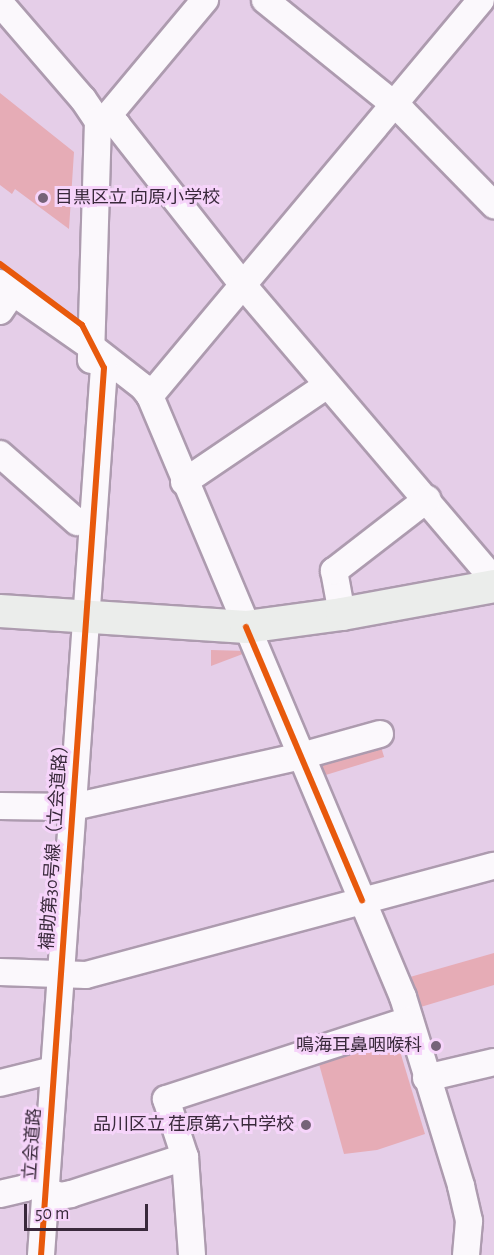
<!DOCTYPE html>
<meta charset="utf-8">
<style>
body{margin:0}
#map{position:relative;width:494px;height:1255px;overflow:hidden;background:#e5cee8;font-family:"Alegreya Sans","Noto Sans JP",sans-serif}
div>[style]{position:absolute}
.green>*{inset:0;background:#e6acb6;transform-origin:0 0}
.roads{filter:drop-shadow(2px 0 #ad9baf) drop-shadow(-2px 0 #ad9baf) drop-shadow(0 2px #ad9baf) drop-shadow(0 -2px #ad9baf)}
.minor>*{height:26px;margin:-13px;padding:0 13px;transform-origin:13px;border-radius:13px;background:#fbf8fc}
.major>*{height:32px;margin:-16px;padding:0 16px;transform-origin:16px;border-radius:16px;background:#ebedeb}
.cycleway>*{height:6px;margin:-3px;padding:0 3px;transform-origin:3px;border-radius:3px;background:#e8590c}
.dots>*{width:16px;height:16px;translate:-50% -50%;box-sizing:border-box;border:3px solid #f6d4fa;border-radius:50%}
span{translate:-50% -50%;white-space:nowrap;text-align:center;line-height:1.15;-webkit-text-stroke:6px #f6d4fa;paint-order:stroke}
.poi-label{font-size:18px;color:#39293b}
.left{translate:0 -50%;text-align:left}
.right{translate:-100% -50%;text-align:right}
.street-label{font-size:18px;color:#39293b}
.scale{position:absolute;left:24px;top:1204px;width:124px;height:27px;box-sizing:border-box;border:3px solid #39293b;border-top:0;padding-left:8px;font-size:18px;line-height:21px;white-space:nowrap;color:#39293b;-webkit-text-stroke:4px #f6d4fa;paint-order:stroke}
</style>
<div id="map">
<div class="green">
<div style="clip-path:polygon(0 93px,74px 152px,69px 229px,15px 189px,12px 194px,0 185px)"></div>
<div style="clip-path:polygon(211px 650px,247px 651px,248px 652px,211px 666px)"></div>
<div style="left:378px;top:737px;width:21px;height:73px;rotate:73deg"></div>
<div style="clip-path:polygon(494px 953px,494px 985px,414px 1009px,403px 979px)"></div>
<div style="clip-path:polygon(396px 1038px,425px 1134px,377px 1150px,344px 1154px,319px 1064px)"></div>
</div>
<div class="roads">
<div class="minor">
<div style="left:265px;top:0;width:176px;rotate:39deg"></div>
<div style="left:402px;top:111px;width:132px;rotate:45.6deg"></div>
<div style="left:0;top:3px;width:127px;rotate:49.2deg"></div>
<div style="left:83px;top:99px;width:27px;rotate:56deg"></div>
<div style="left:98px;top:121px;width:239px;rotate:91.7deg"></div>
<div style="left:107px;top:117px;width:13px;rotate:39deg"></div>
<div style="left:117px;top:125px;width:204px;rotate:51.8deg"></div>
<div style="left:243px;top:285px;width:387px;rotate:49.6deg"></div>
<div style="left:98px;top:121px;width:10px;rotate:-24deg"></div>
<div style="left:107px;top:117px;width:153px;rotate:-50.1deg"></div>
<div style="left:0;top:283px;width:113px;rotate:35deg"></div>
<div style="left:93px;top:348px;width:63px;rotate:38deg"></div>
<div style="left:143px;top:387px;width:11px;rotate:52deg"></div>
<div style="left:150px;top:396px;width:652px;rotate:67.17deg"></div>
<div style="left:403px;top:997px;width:198px;rotate:72.9deg"></div>
<div style="left:461px;top:1186px;width:36px;rotate:77deg"></div>
<div style="left:469px;top:1221px;width:34px;rotate:95deg"></div>
<div style="left:0;top:311px;width:23px;rotate:-56deg"></div>
<div style="left:150px;top:396px;width:516px;rotate:-50.11deg"></div>
<div style="left:0;top:454px;width:103px;rotate:41.4deg"></div>
<div style="left:184px;top:482px;width:173px;rotate:-34.1deg"></div>
<div style="left:342px;top:614px;width:44px;rotate:-100.5deg"></div>
<div style="left:334px;top:571px;width:118px;rotate:-37.7deg"></div>
<div style="left:0;top:806px;width:73px;rotate:0.8deg"></div>
<div style="left:73px;top:807px;width:234px;rotate:-12.6deg"></div>
<div style="left:301px;top:756px;width:82px;rotate:-15.6deg"></div>
<div style="left:0;top:972px;width:86px;rotate:2deg"></div>
<div style="left:86px;top:975px;width:422px;rotate:-15deg"></div>
<div style="left:426px;top:1078px;width:70px;rotate:-13.2deg"></div>
<div style="left:0;top:1083px;width:55px;rotate:-13.8deg"></div>
<div style="left:45px;top:1190px;width:16px;rotate:22deg"></div>
<div style="left:60px;top:1196px;width:11px;rotate:-10deg"></div>
<div style="left:71px;top:1194px;width:120px;rotate:-18deg"></div>
<div style="left:0;top:1194px;width:26px;rotate:-13deg"></div>
<div style="left:25px;top:1188px;width:11px;rotate:-34deg"></div>
<div style="left:34px;top:1182px;width:12px"></div>
<div style="left:41px;top:1255px;width:889px;rotate:-85.94deg"></div>
<div style="left:104px;top:368px;width:24px;rotate:-120deg"></div>
<div style="left:192px;top:1255px;width:98px;rotate:-94.1deg"></div>
<div style="left:185px;top:1157px;width:61px;rotate:-108.1deg"></div>
<div style="left:166px;top:1099px;width:256px;rotate:-18deg"></div>
</div>
<div class="major">
<div style="left:0;top:611px;width:247px;rotate:3.7deg"></div>
<div style="left:246px;top:627px;width:97px;rotate:-7.7deg"></div>
<div style="left:342px;top:614px;width:155px;rotate:-10.4deg"></div>
</div>
</div>
<div class="cycleway">
<div style="left:0;top:264px;width:102px;rotate:36.6deg"></div>
<div style="left:82px;top:325px;width:48px;rotate:62.9deg"></div>
<div style="left:104px;top:368px;width:889px;rotate:94.06deg"></div>
<div style="left:246px;top:627px;width:297px;rotate:67deg"></div>
</div>
<div class="dots">
<div style="left:43px;top:198px;background:#756378"></div>
<div style="left:436px;top:1046px;background:#756378"></div>
<div style="left:306px;top:1125px;background:#756378"></div>
</div>
<div class="poi-label">
<span class="left" style="left:55px;top:198px">目黒区立 向原小学校</span>
<span class="right" style="left:422px;top:1046px">鳴海耳鼻咽喉科</span>
<span class="right" style="left:294px;top:1125px">品川区立 荏原第六中学校</span>
</div>
<div class="street-label">
<span style="left:55px;top:843px;rotate:-86deg">補助第30号線（立会道路）</span>
<span style="left:33px;top:1144px;rotate:-86deg">立会道路</span>
</div>
<div class="scale">50 m</div>
</div>
